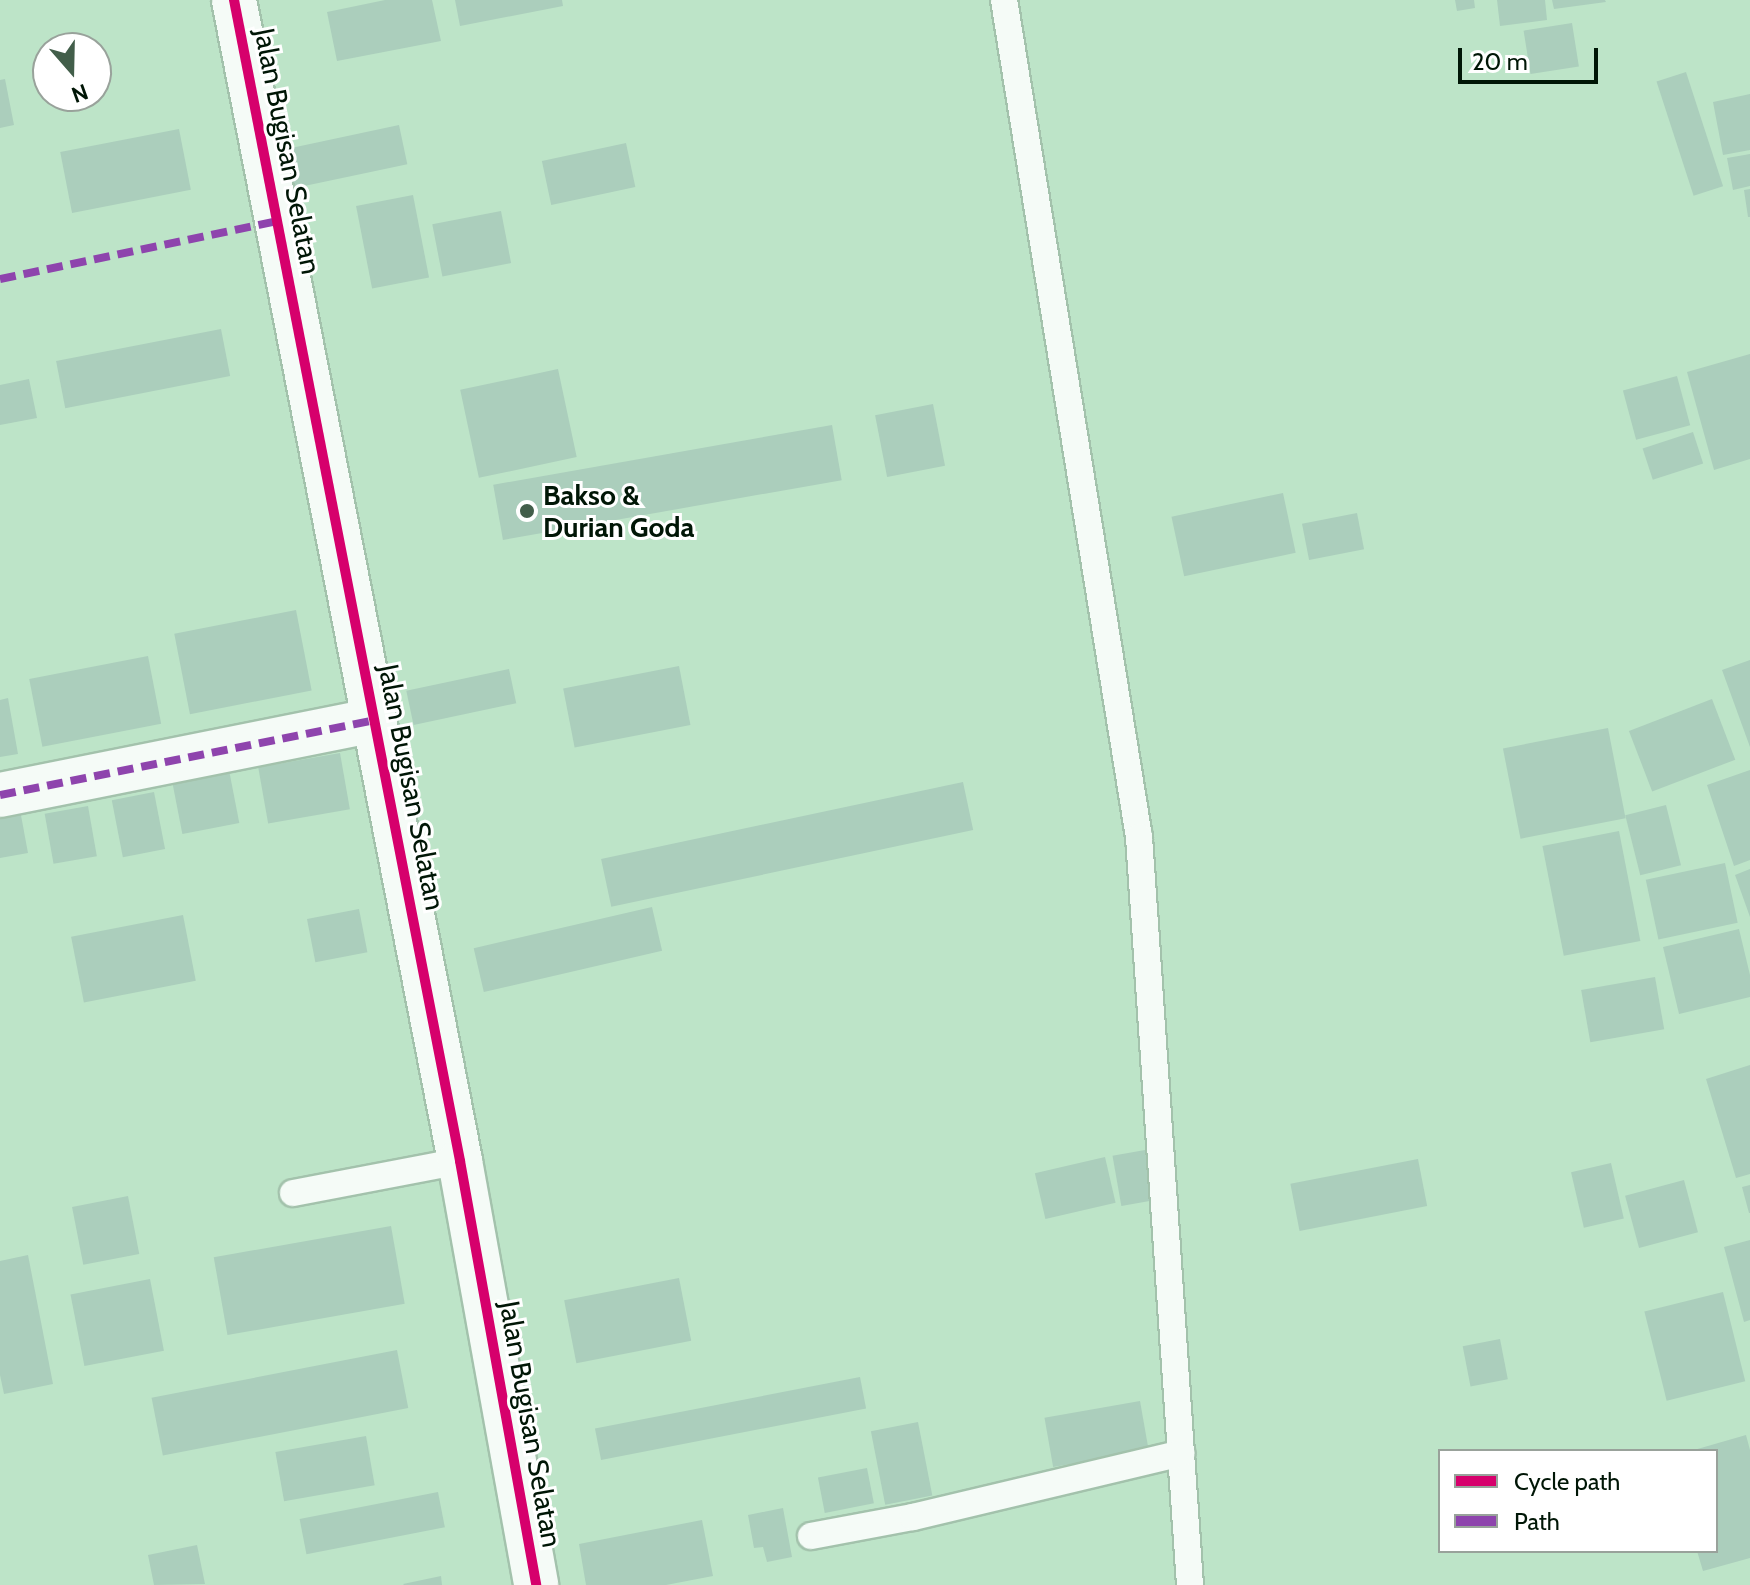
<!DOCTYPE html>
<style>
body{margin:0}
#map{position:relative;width:1750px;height:1585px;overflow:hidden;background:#bde4c8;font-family:Cabin,sans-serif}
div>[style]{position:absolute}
.building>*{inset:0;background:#abcebc;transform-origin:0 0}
.roads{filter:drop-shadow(2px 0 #a3c2ac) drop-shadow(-2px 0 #a3c2ac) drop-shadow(0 2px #a3c2ac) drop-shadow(0 -2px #a3c2ac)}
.service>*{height:26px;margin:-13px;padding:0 13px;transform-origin:13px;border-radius:13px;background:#f5fbf7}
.minor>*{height:44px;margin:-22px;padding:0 22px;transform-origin:22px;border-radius:22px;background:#f5fbf7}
.tertiary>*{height:44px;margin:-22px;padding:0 22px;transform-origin:22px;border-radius:22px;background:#f5fbf7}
.quiet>*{height:8px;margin-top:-4px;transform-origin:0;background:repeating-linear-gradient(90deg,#8e44ad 0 16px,transparent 0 24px)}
.cycleway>*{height:10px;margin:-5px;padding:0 5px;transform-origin:5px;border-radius:5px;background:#d6006c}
.dots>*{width:22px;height:22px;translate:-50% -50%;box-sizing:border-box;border:4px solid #fff;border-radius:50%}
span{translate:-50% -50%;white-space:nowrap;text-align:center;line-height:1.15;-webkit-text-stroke:6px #fff;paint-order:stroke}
.street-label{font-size:28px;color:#001606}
.poi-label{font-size:28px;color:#001606;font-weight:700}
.left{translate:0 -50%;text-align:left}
.legend{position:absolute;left:1438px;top:1449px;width:280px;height:104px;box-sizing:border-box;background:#fff;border:2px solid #99a29b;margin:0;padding:10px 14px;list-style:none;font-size:24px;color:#001606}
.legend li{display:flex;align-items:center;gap:16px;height:40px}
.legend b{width:40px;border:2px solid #99a29b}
.north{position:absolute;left:32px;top:32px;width:80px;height:80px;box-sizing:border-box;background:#fff;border:2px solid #99a29b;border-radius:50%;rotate:160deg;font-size:22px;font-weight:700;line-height:32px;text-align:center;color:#001606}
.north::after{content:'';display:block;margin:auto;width:28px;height:36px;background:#425e4a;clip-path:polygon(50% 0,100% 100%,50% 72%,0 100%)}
.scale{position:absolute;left:1458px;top:48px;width:140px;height:36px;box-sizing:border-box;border:4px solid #001606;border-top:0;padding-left:10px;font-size:24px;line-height:28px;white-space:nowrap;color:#001606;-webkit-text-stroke:6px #fff;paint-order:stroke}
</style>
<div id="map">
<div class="building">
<div style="clip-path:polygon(385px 0,432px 0,441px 41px,337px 61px,327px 12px)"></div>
<div style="clip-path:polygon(455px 0,562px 0,563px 6px,460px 26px)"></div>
<div style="clip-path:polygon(1455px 0,1474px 0,1475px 8px,1457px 11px)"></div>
<div style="clip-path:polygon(1497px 0,1545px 0,1547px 20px,1500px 26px)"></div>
<div style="clip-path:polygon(1552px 0,1605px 0,1606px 2px,1554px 9px)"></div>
<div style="left:1572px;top:23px;width:44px;height:49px;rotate:81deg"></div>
<div style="left:1686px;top:72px;width:120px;height:31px;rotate:72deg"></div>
<div style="clip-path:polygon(5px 79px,14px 125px,0 128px,0 80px)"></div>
<div style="clip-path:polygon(1750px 94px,1750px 150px,1723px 155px,1713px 102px)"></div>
<div style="left:399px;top:125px;width:40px;height:115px;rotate:78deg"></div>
<div style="left:179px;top:129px;width:62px;height:121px;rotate:79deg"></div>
<div style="left:626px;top:143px;width:45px;height:86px;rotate:78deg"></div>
<div style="clip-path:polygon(1750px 154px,1750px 186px,1733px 190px,1727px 158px)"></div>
<div style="clip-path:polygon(1750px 189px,1750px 217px,1748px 217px,1744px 190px)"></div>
<div style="left:413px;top:195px;width:84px;height:58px;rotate:79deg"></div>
<div style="left:501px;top:211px;width:53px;height:70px;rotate:79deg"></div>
<div style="left:221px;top:329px;width:48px;height:168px;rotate:79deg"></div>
<div style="clip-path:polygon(1750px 354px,1750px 459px,1714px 470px,1687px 372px)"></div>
<div style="left:558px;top:369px;width:90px;height:100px;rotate:78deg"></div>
<div style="left:1677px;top:376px;width:51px;height:56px;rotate:75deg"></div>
<div style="clip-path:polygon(29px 379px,37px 418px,0 425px,0 385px)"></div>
<div style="left:933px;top:404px;width:63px;height:59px;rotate:79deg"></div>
<div style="left:832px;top:425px;width:56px;height:344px;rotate:80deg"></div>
<div style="left:1693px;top:432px;width:33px;height:53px;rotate:72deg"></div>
<div style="left:1283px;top:493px;width:61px;height:114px;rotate:78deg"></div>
<div style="left:1357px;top:513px;width:37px;height:56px;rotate:79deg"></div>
<div style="left:296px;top:610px;width:82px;height:124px;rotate:79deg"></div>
<div style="left:148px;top:656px;width:69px;height:121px;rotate:79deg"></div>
<div style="clip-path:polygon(1750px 660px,1750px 747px,1722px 670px)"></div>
<div style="left:679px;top:666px;width:60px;height:118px;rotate:79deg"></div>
<div style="left:509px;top:669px;width:35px;height:105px;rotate:78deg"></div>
<div style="clip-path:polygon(8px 698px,18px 754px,0 757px,0 700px)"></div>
<div style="left:1712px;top:699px;width:65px;height:89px;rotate:69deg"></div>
<div style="left:1608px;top:728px;width:92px;height:107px;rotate:79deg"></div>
<div style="left:340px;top:753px;width:57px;height:83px;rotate:80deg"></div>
<div style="left:229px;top:770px;width:54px;height:58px;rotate:79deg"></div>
<div style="clip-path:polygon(1750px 770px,1750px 860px,1734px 866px,1707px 785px)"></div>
<div style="left:963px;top:782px;width:49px;height:370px;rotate:78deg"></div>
<div style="left:154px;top:792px;width:58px;height:43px;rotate:79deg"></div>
<div style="left:1666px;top:805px;width:62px;height:42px;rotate:76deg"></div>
<div style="left:88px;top:806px;width:51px;height:44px;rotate:80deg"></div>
<div style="clip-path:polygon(20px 810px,28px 853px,0 858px,0 814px)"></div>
<div style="left:1619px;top:831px;width:112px;height:78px;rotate:79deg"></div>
<div style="left:1725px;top:863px;width:61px;height:81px;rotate:78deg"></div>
<div style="clip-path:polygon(1750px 869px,1750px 917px,1735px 875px)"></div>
<div style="left:652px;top:907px;width:45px;height:183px;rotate:77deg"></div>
<div style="left:359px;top:909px;width:44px;height:53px;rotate:79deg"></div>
<div style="left:183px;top:915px;width:67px;height:114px;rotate:79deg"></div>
<div style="clip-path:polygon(1739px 929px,1750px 975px,1750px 997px,1679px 1014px,1663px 947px)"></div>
<div style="left:1655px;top:977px;width:53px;height:75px;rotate:80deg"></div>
<div style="clip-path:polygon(1750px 1065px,1750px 1174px,1736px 1178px,1706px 1079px)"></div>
<div style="left:1145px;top:1150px;width:51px;height:33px;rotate:80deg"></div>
<div style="left:1105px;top:1157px;width:47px;height:72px;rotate:77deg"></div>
<div style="left:1418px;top:1159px;width:48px;height:130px;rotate:79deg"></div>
<div style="left:1611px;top:1163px;width:57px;height:41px;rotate:77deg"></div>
<div style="left:1684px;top:1180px;width:54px;height:61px;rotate:75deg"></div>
<div style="clip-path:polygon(1750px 1185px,1750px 1213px,1749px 1213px,1742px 1187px)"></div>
<div style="left:128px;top:1196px;width:59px;height:57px;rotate:79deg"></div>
<div style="left:391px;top:1226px;width:79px;height:180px;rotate:80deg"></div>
<div style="clip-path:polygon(1750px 1240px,1750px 1320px,1744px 1322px,1724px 1247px)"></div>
<div style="clip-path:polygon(28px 1255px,53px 1384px,4px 1394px,0 1375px,0 1261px)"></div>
<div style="left:679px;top:1278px;width:64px;height:117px;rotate:79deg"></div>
<div style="left:150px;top:1279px;width:73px;height:81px;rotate:79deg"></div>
<div style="left:1723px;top:1292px;width:92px;height:81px;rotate:76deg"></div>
<div style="left:1500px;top:1339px;width:41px;height:38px;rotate:79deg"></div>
<div style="left:397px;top:1350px;width:59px;height:250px;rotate:79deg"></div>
<div style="left:860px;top:1377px;width:32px;height:270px;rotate:79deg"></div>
<div style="left:1140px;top:1401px;width:50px;height:97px;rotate:80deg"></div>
<div style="left:918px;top:1422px;width:75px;height:48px;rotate:79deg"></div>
<div style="clip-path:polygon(1746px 1435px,1750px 1450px,1750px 1558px,1703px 1571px,1697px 1551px,1716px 1551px,1716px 1451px,1694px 1450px)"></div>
<div style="left:366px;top:1436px;width:50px;height:92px;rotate:80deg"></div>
<div style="left:867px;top:1468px;width:36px;height:50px;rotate:79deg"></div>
<div style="left:438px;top:1492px;width:36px;height:141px;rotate:79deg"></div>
<div style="clip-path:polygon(783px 1508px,792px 1557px,767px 1562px,763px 1547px,754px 1548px,748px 1515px)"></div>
<div style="clip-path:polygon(702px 1520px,713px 1576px,666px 1585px,586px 1585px,579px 1544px)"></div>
<div style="clip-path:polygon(197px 1545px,205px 1584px,154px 1585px,148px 1555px)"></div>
<div style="clip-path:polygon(441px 1576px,442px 1585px,404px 1585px,403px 1584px)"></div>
</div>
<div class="roads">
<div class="service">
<div style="left:1004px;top:0;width:848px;rotate:80.84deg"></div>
<div style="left:1139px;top:837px;width:750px;rotate:86.1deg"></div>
<div style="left:293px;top:1193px;width:170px;rotate:-10.8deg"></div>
<div style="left:811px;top:1536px;width:104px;rotate:-10.6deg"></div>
<div style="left:913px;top:1517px;width:276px;rotate:-13.4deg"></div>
</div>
<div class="minor">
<div style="left:0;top:795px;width:381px;rotate:-11.3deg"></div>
</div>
<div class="tertiary">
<div style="left:234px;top:0;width:1183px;rotate:78.98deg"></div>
<div style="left:460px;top:1161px;width:431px;rotate:79.8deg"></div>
</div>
</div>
<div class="quiet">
<div style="left:0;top:279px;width:283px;rotate:-11.8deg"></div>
<div style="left:0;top:795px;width:381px;rotate:-11.3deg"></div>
</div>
<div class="cycleway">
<div style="left:234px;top:0;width:1183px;rotate:78.98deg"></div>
<div style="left:460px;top:1161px;width:431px;rotate:79.8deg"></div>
</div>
<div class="dots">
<div style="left:527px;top:511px;background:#425e4a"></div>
</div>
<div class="street-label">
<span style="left:288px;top:151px;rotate:79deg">Jalan Bugisan Selatan</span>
<span style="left:412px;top:787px;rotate:79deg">Jalan Bugisan Selatan</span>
<span style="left:531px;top:1424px;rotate:80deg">Jalan Bugisan Selatan</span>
</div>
<div class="poi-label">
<span class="left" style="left:543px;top:511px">Bakso &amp;<br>Durian Goda</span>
</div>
<ul class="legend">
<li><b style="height:10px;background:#d6006c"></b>Cycle path</li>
<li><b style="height:10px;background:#8e44ad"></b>Path</li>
</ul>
<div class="north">N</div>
<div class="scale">20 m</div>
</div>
